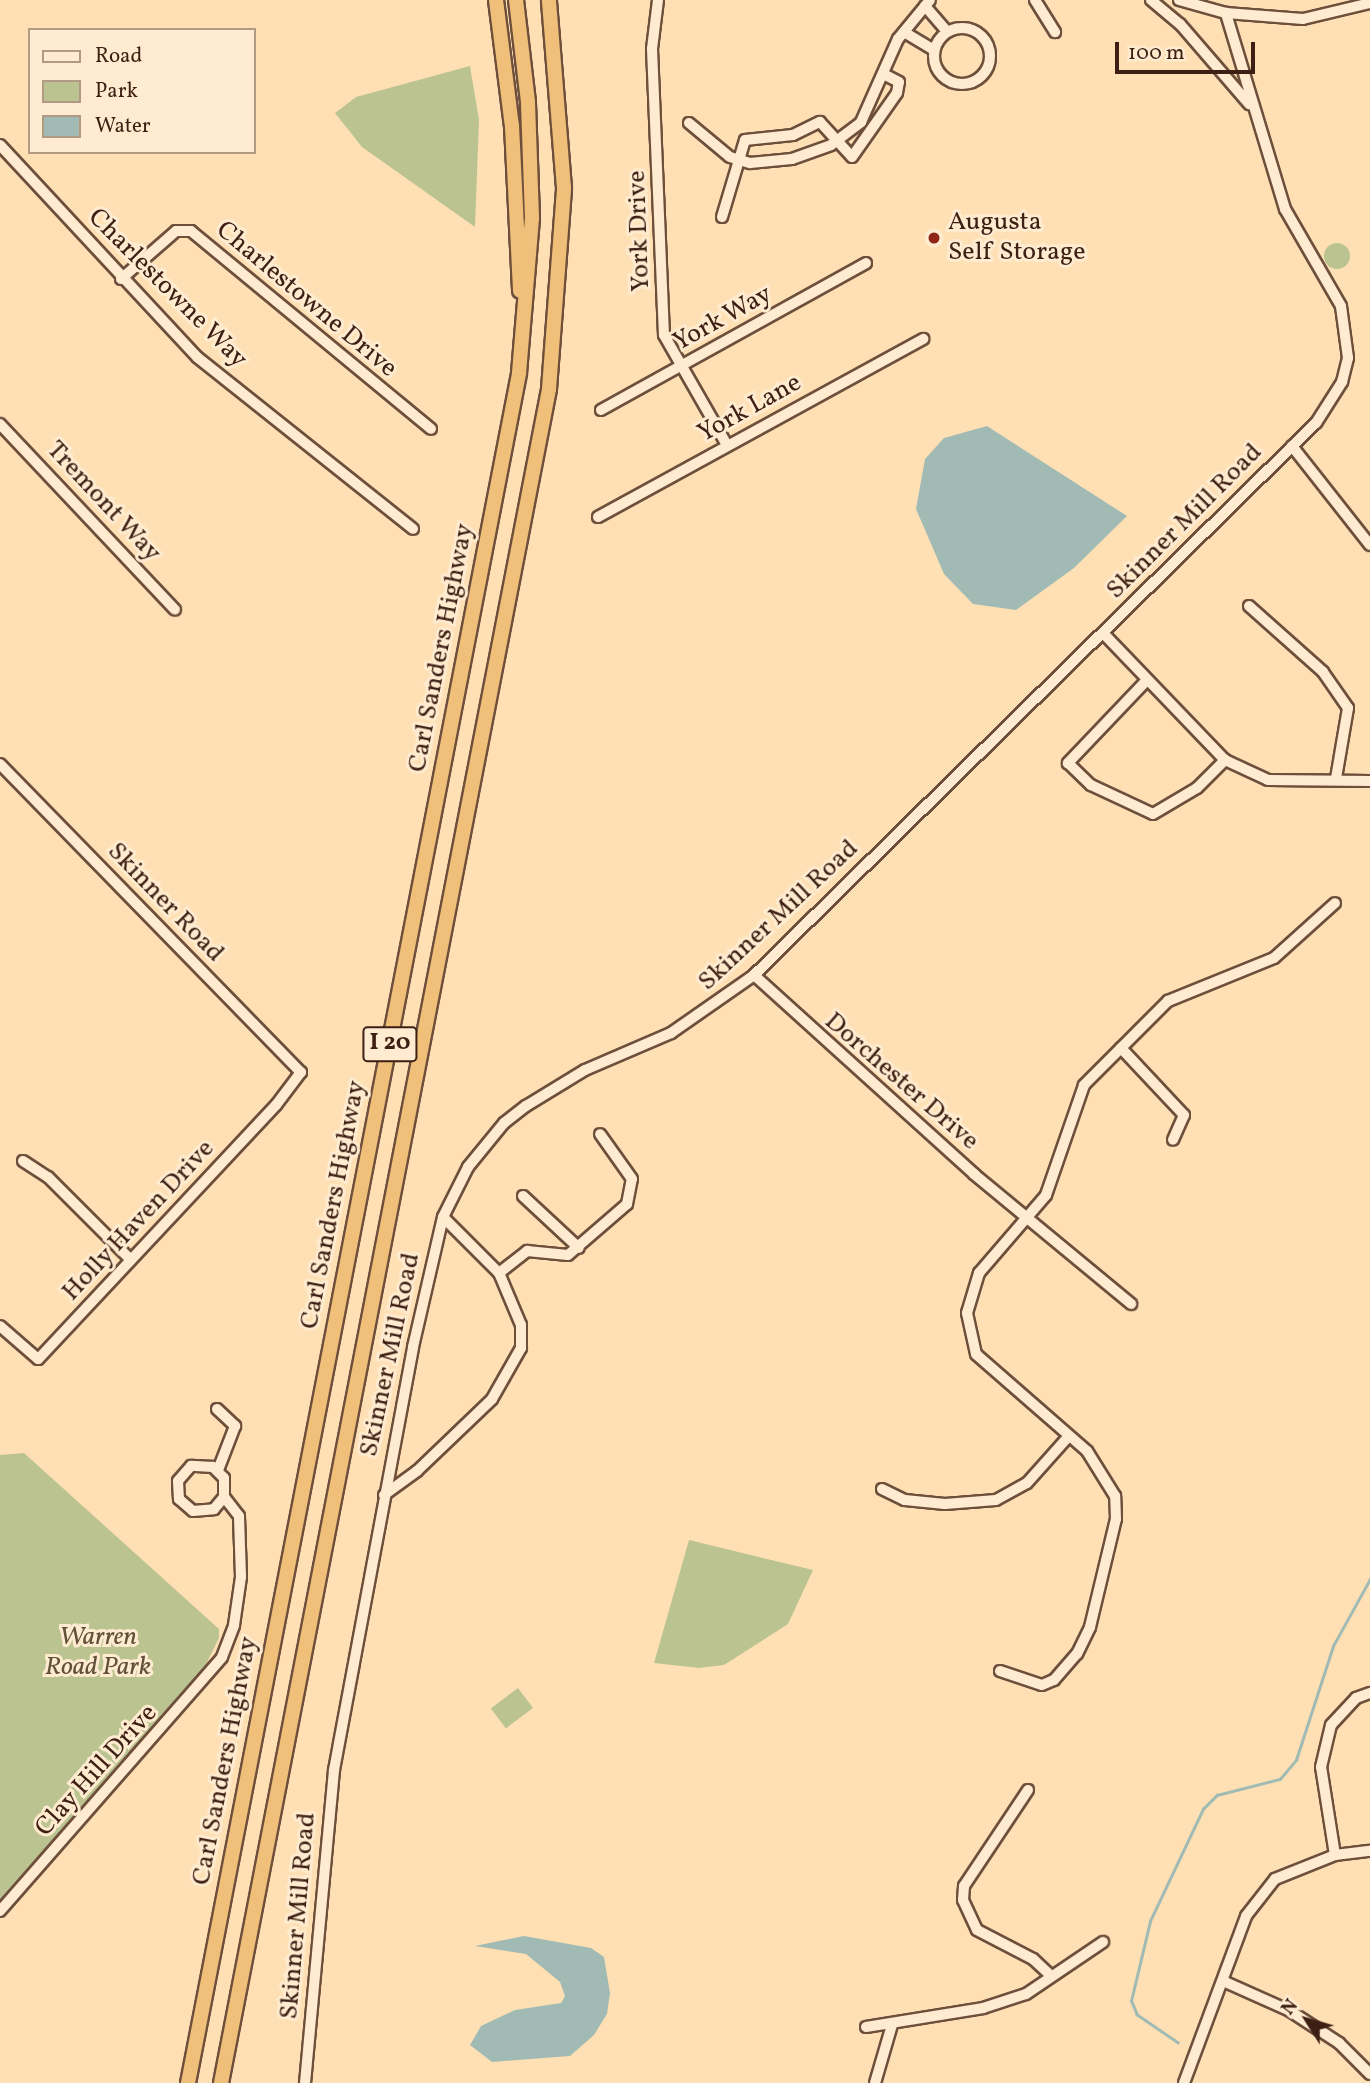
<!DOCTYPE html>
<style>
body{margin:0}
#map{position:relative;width:1370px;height:2083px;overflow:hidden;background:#ffe0b5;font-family:Vollkorn,serif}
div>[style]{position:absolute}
.green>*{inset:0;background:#bbc391;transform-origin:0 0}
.round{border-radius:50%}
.water>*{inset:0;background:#a1bbb4}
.stream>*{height:2.5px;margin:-1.25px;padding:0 1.25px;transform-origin:1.25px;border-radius:1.25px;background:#a1bbb4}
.roads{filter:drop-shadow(2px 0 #6e4f3c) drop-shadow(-2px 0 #6e4f3c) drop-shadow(0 2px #6e4f3c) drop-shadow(0 -2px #6e4f3c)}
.minor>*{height:10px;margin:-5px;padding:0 5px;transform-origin:5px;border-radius:5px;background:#ffebcf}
.minor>.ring{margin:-5px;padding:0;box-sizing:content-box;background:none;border:10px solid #ffebcf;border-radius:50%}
.highway>*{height:14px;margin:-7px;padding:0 7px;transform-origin:7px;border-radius:7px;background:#f0c07a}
.dots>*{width:19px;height:19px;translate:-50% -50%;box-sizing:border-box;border:4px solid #ffebcf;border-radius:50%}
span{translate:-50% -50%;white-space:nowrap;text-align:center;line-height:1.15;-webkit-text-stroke:6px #ffebcf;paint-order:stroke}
.shield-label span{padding:2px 5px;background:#ffebcf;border:2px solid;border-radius:5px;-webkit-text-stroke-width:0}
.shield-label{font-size:24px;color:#3d1f14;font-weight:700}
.poi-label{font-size:26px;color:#3d1f14}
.left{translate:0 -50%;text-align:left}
.street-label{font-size:26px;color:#3d1f14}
.park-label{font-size:26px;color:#63503a;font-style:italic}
.legend{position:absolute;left:28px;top:28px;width:228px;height:126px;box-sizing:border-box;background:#ffebcf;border:2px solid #b19984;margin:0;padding:9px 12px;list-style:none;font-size:21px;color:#3d1f14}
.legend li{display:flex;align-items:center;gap:14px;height:35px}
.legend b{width:35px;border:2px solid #b19984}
.north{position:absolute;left:1272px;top:1985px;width:70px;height:70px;-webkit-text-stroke:5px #ffebcf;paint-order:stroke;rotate:307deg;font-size:19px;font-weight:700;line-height:28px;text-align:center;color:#3d1f14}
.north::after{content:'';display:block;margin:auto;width:24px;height:32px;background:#3d1f14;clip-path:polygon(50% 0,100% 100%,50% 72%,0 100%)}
.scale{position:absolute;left:1115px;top:42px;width:140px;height:32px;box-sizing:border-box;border:4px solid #3d1f14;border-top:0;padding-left:9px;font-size:21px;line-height:24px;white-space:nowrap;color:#3d1f14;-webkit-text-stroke:5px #ffebcf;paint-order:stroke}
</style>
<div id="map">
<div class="green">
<div style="clip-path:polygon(470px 66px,479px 120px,475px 227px,362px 147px,335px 113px,356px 97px)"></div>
<div class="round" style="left:1324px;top:243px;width:26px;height:26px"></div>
<div style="clip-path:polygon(24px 1453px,219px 1629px,219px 1638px,188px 1701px,0 1903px,0 1455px)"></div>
<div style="clip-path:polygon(689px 1540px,813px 1570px,788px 1624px,724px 1665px,699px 1668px,654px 1663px)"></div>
<div style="left:518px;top:1688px;width:25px;height:34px;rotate:53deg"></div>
</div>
<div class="water">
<div style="clip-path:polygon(987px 426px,1127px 516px,1074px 568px,1016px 610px,973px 604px,944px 574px,916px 509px,925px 459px,944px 438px)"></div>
<div style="clip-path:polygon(524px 1936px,591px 1948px,604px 1957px,610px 1993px,607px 2014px,594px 2035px,570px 2056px,492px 2062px,470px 2045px,481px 2026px,515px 2010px,561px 2003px,565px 1996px,560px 1982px,526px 1954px,475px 1946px)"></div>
</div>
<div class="stream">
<div style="left:1178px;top:2043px;width:50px;rotate:-145.7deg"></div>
<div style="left:1137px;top:2015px;width:15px;rotate:-113deg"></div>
<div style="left:1131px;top:2001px;width:82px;rotate:-76.6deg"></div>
<div style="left:1150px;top:1921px;width:124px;rotate:-64.7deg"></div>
<div style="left:1203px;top:1809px;width:20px;rotate:-45deg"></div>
<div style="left:1217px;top:1795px;width:65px;rotate:-14.3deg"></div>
<div style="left:1280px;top:1779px;width:25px;rotate:-50deg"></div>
<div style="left:1296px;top:1760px;width:120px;rotate:-72deg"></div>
<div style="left:1333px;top:1646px;width:77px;rotate:-61.1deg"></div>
</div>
<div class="roads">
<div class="minor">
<div style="left:658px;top:0;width:49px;rotate:97deg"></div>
<div style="left:652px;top:49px;width:286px;rotate:87.6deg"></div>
<div style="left:664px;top:335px;width:127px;rotate:60.2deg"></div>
<div style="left:1035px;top:0;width:38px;rotate:58deg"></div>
<div style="left:1151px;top:0;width:38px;rotate:40deg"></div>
<div style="left:1180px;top:24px;width:106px;rotate:49.2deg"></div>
<div style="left:1179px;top:0;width:49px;rotate:15.5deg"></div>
<div style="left:1226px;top:13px;width:77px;rotate:4.5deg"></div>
<div style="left:1303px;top:19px;width:69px;rotate:-13.4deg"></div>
<div style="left:925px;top:6px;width:33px;rotate:49deg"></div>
<div class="ring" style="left:934px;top:28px;width:46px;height:46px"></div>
<div style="left:904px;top:32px;width:35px;rotate:31deg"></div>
<div style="left:689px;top:123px;width:53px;rotate:39.7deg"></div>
<div style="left:730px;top:157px;width:21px;rotate:17deg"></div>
<div style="left:750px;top:163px;width:42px;rotate:-5.4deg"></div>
<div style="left:792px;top:159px;width:41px;rotate:-19.7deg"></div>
<div style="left:831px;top:145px;width:38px;rotate:-37deg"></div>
<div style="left:861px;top:122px;width:91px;rotate:-66deg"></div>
<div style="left:898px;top:39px;width:50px;rotate:-50.6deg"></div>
<div style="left:0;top:145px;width:289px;rotate:47.1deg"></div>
<div style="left:197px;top:357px;width:276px;rotate:38.5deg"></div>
<div style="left:722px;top:217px;width:80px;rotate:-73.4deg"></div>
<div style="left:745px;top:140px;width:48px;rotate:-5.9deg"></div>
<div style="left:793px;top:135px;width:30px;rotate:-26deg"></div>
<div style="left:820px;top:122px;width:47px;rotate:47.6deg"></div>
<div style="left:852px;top:157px;width:78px;rotate:-54.9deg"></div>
<div style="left:897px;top:93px;width:11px;rotate:-80deg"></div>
<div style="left:899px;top:82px;width:18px;rotate:-153deg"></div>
<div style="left:121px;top:279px;width:73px;rotate:-41.1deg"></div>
<div style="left:176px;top:231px;width:15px"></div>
<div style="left:191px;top:231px;width:311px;rotate:39.5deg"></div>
<div style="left:601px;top:410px;width:303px;rotate:-29deg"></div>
<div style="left:0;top:424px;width:255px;rotate:46.7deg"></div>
<div style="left:1292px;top:446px;width:126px;rotate:51.8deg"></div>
<div style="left:598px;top:517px;width:371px;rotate:-28.7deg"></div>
<div style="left:1249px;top:606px;width:99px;rotate:41.7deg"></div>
<div style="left:1323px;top:672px;width:44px;rotate:55.2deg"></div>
<div style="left:1348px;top:708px;width:71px;rotate:99.7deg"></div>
<div style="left:1103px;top:633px;width:176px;rotate:46.2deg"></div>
<div style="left:1225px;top:760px;width:47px;rotate:24.9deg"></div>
<div style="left:1268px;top:780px;width:102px;rotate:0.6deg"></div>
<div style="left:1147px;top:680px;width:115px;rotate:133.6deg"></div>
<div style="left:1068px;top:763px;width:32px;rotate:44deg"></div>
<div style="left:1091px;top:785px;width:68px;rotate:25.1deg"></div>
<div style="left:1153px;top:814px;width:51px;rotate:-30.6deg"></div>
<div style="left:1197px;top:788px;width:40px;rotate:-45deg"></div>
<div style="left:0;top:764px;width:431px;rotate:45.7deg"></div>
<div style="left:301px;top:1072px;width:41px;rotate:127.1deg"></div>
<div style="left:276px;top:1105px;width:348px;rotate:133.1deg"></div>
<div style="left:38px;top:1359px;width:50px;rotate:-139deg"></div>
<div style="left:754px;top:975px;width:297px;rotate:42.1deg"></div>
<div style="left:974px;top:1174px;width:204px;rotate:39.6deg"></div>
<div style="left:1121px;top:1048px;width:92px;rotate:46.8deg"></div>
<div style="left:1184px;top:1115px;width:27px;rotate:114deg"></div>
<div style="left:23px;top:1161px;width:30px;rotate:33deg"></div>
<div style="left:48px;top:1177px;width:117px;rotate:45deg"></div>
<div style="left:523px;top:1196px;width:76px;rotate:42.9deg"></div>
<div style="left:499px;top:1273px;width:36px;rotate:-38deg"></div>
<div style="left:527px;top:1251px;width:41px;rotate:5.6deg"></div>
<div style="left:568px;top:1255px;width:78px;rotate:-40.8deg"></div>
<div style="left:627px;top:1204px;width:25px;rotate:-79deg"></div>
<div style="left:632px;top:1179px;width:55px;rotate:-125.4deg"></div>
<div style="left:217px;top:1409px;width:25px;rotate:43deg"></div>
<div style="left:235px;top:1426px;width:47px;rotate:111.1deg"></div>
<div style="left:882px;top:1489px;width:25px;rotate:26deg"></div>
<div style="left:905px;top:1500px;width:40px;rotate:5.7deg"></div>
<div style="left:945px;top:1504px;width:51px;rotate:-4.5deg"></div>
<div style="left:996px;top:1500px;width:35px;rotate:-29deg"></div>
<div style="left:1027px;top:1483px;width:62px;rotate:-48.3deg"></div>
<div style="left:384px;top:1495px;width:41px;rotate:-36deg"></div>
<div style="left:417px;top:1471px;width:104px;rotate:-43.8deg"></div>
<div style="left:492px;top:1399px;width:59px;rotate:-60.4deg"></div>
<div style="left:521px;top:1348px;width:23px;rotate:-90deg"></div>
<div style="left:521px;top:1325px;width:56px;rotate:-112.9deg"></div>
<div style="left:499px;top:1273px;width:79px;rotate:-135deg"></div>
<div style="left:1000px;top:1671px;width:44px;rotate:18.4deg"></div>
<div style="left:1042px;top:1685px;width:13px;rotate:-23deg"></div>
<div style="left:1054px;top:1680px;width:35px;rotate:-49deg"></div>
<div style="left:1077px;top:1654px;width:30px;rotate:-64deg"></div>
<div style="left:1090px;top:1627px;width:111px;rotate:-76.5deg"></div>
<div style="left:1116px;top:1519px;width:23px;rotate:-92deg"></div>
<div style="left:1115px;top:1496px;width:53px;rotate:-121.9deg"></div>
<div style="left:1087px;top:1451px;width:147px;rotate:-138.9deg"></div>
<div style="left:976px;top:1354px;width:42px;rotate:-102.4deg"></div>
<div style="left:967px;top:1313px;width:42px;rotate:-73.3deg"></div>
<div style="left:979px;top:1273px;width:103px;rotate:-49.3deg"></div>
<div style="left:1046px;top:1195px;width:116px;rotate:-70.9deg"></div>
<div style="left:1084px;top:1085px;width:119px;rotate:-45deg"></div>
<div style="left:1168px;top:1001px;width:114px;rotate:-22.1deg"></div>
<div style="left:1274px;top:958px;width:82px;rotate:-42deg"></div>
<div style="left:1028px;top:1790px;width:115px;rotate:123.7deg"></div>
<div style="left:964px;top:1886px;width:14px;rotate:94deg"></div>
<div style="left:963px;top:1900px;width:33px;rotate:65deg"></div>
<div style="left:977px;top:1930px;width:63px;rotate:27.4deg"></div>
<div style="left:1033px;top:1959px;width:23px;rotate:43deg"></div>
<div style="left:1335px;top:1855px;width:89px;rotate:-99deg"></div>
<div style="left:1321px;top:1767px;width:43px;rotate:-76.6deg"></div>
<div style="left:1331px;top:1725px;width:37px;rotate:-47deg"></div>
<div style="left:1356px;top:1698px;width:15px;rotate:-20deg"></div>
<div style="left:0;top:1911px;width:337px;rotate:-48.8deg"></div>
<div style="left:222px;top:1657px;width:34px;rotate:-69deg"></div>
<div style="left:234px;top:1625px;width:49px;rotate:-81.7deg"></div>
<div style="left:241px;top:1577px;width:61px;rotate:-91.9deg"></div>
<div style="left:239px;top:1516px;width:24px;rotate:-128deg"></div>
<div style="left:224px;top:1497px;width:19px;rotate:-90deg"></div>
<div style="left:224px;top:1478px;width:16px;rotate:-135deg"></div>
<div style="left:213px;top:1467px;width:22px;rotate:-177deg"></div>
<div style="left:191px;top:1466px;width:20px;rotate:131deg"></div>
<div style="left:178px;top:1481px;width:18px;rotate:87deg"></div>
<div style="left:179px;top:1499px;width:18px;rotate:41deg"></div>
<div style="left:193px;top:1511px;width:21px;rotate:-5deg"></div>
<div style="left:214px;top:1509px;width:16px;rotate:-50deg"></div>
<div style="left:1223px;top:1981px;width:73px;rotate:24.1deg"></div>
<div style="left:1290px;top:2011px;width:59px;rotate:33.1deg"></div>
<div style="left:1339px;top:2043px;width:44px;rotate:45deg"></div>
<div style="left:866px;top:2027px;width:119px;rotate:-9.2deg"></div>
<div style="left:983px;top:2008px;width:45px;rotate:-18deg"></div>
<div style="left:1026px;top:1994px;width:93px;rotate:-34deg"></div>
<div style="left:305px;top:2083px;width:314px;rotate:-84.7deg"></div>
<div style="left:334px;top:1770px;width:430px;rotate:-79.4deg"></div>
<div style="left:413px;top:1347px;width:133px;rotate:-77deg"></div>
<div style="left:443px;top:1217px;width:56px;rotate:-63.4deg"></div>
<div style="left:468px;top:1167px;width:57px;rotate:-50.7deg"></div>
<div style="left:504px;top:1123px;width:28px;rotate:-38deg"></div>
<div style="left:526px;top:1106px;width:69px;rotate:-31.4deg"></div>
<div style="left:585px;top:1070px;width:94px;rotate:-23.3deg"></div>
<div style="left:671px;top:1033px;width:101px;rotate:-34.9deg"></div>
<div style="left:754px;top:975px;width:788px;rotate:-44.49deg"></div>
<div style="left:1316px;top:423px;width:49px;rotate:-57.6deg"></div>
<div style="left:1342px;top:382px;width:25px;rotate:-76deg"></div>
<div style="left:1348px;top:358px;width:52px;rotate:-97.7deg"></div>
<div style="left:1341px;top:306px;width:112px;rotate:-120deg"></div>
<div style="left:1285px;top:209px;width:205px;rotate:-106.8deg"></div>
<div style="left:875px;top:2083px;width:60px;rotate:-73.7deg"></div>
<div style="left:1184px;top:2083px;width:178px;rotate:-69.6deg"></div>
<div style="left:1246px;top:1916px;width:47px;rotate:-51.9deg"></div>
<div style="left:1275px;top:1879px;width:65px;rotate:-21.8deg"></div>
<div style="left:1335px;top:1855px;width:35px;rotate:-7deg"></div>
</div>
<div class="highway">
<div style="left:496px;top:0;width:127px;rotate:82.8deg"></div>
<div style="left:512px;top:126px;width:165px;rotate:87.2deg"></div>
<div style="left:188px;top:2083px;width:1742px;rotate:-79.04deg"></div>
<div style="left:519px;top:373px;width:156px;rotate:-85.2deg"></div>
<div style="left:532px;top:218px;width:116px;rotate:-92deg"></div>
<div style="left:528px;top:102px;width:103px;rotate:-96.7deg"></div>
<div style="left:221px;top:2083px;width:1725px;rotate:-79.04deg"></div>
<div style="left:549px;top:389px;width:202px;rotate:-85.7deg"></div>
<div style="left:564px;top:188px;width:189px;rotate:-94.6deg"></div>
</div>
</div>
<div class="dots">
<div style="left:934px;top:238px;background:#8f2418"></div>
</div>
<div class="shield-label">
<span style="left:390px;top:1044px">I 20</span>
</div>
<div class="poi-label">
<span class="left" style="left:948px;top:238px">Augusta<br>Self Storage</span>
</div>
<div class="street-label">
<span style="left:640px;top:231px;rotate:-92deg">York Drive</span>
<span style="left:167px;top:289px;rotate:45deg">Charlestowne Way</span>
<span style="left:306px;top:300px;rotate:40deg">Charlestowne Drive</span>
<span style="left:723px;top:319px;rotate:-29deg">York Way</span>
<span style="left:750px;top:409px;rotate:-29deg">York Lane</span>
<span style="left:103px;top:502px;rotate:47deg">Tremont Way</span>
<span style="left:1185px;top:522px;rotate:-45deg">Skinner Mill Road</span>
<span style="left:442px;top:648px;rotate:-79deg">Carl Sanders Highway</span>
<span style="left:165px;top:903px;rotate:46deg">Skinner Road</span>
<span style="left:779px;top:916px;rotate:-43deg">Skinner Mill Road</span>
<span style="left:901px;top:1082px;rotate:41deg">Dorchester Drive</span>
<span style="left:334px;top:1205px;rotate:-79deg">Carl Sanders Highway</span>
<span style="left:139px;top:1221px;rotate:-47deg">Holly Haven Drive</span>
<span style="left:391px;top:1355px;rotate:-78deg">Skinner Mill Road</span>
<span style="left:226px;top:1761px;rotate:-79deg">Carl Sanders Highway</span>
<span style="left:97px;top:1771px;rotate:-48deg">Clay Hill Drive</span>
<span style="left:299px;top:1916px;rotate:-85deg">Skinner Mill Road</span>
</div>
<div class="park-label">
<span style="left:98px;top:1653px">Warren<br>Road Park</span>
</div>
<ul class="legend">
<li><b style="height:9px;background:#ffebcf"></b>Road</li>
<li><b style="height:19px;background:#bbc391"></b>Park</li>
<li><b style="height:19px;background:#a1bbb4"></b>Water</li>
</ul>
<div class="north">N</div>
<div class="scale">100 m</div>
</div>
